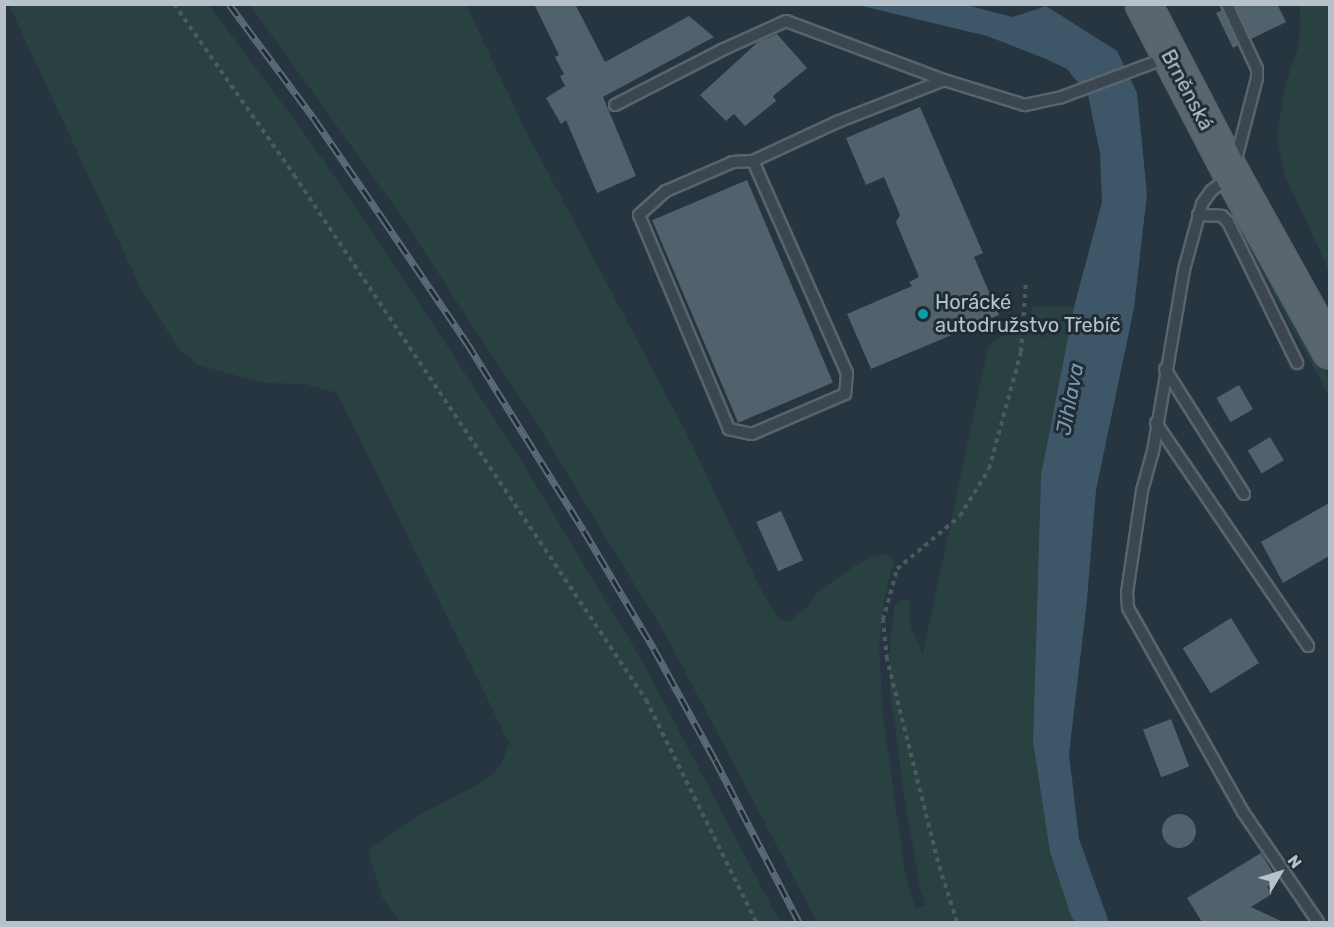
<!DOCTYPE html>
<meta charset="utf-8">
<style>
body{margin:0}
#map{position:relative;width:1334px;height:927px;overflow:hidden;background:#273540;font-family:Rubik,sans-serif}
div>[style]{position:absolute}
.green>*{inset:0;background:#294140}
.water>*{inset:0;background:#3d5668}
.building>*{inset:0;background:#52626c;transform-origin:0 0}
.round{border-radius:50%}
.path>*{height:4px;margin-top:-2px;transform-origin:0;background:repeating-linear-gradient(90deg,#475d5c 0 4.5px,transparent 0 9px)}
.roads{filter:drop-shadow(2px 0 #58646d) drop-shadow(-2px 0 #58646d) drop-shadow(0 2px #58646d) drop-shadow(0 -2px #58646d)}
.service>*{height:10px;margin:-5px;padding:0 5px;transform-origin:5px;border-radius:5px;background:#3b4650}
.primary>*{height:33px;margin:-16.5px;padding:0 16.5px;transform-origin:16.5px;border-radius:16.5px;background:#59666f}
.rail>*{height:7px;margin-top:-3.5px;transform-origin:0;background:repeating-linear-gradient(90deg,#1f2b35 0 14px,#5d6b76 0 28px);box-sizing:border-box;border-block:2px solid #5d6b76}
.dots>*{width:16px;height:16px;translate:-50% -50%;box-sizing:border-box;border:3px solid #1f2b35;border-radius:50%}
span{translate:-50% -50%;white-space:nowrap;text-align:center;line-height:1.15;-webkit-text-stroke:6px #1f2b35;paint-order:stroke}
.street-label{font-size:20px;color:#b7c1ca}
.poi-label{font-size:20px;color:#b7c1ca}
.left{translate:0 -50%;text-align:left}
.water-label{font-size:21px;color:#7996ab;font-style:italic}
.frame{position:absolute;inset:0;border:6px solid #b7c1ca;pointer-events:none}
.north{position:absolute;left:1250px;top:843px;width:60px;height:60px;-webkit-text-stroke:4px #1f2b35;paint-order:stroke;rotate:52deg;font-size:16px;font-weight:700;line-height:24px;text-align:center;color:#b7c1ca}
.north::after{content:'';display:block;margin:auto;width:21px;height:27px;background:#b7c1ca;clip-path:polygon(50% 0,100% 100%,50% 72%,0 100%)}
</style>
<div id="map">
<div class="green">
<div style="clip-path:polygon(9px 5px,209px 5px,302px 130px,370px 228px,513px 447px,640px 657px,780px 922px,400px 922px,382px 897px,368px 851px,417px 816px,484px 781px,501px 765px,509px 743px,337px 393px,305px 384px,263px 383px,198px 365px,179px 349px,143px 293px)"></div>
<div style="clip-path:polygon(250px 5px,466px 5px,527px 133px,688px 436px,759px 586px,778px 618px,789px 622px,807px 607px,816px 593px,856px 565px,876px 555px,890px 555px,894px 560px,884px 601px,879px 648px,883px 716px,905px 872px,915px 908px,925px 905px,920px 888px,904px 795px,890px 691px,890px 641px,895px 604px,905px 598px,909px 602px,911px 627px,923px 653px,988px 347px,1009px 330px,1029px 321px,1033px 306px,1074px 307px,1041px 475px,1033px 742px,1050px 852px,1075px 922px,817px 922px,669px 641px,540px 429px,397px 210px)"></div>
<div style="clip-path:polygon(1300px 5px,1329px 5px,1329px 271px,1285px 175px,1277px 137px,1285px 86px,1299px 44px)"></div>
<div style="clip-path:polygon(1225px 205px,1233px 206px,1329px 378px,1329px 396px)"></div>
</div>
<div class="water">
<div style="clip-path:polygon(858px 5px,966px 5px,1013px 17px,1046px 6px,1117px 51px,1137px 93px,1147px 194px,1134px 308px,1096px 490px,1087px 600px,1069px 754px,1079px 839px,1109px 922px,1075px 922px,1071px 916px,1050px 852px,1033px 742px,1041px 475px,1074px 307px,1102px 202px,1100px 153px,1088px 95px,1067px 69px,1046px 59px,987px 36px)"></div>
</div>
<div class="building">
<div style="clip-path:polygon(534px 4px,575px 4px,605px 62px,689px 16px,714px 37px,603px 97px,636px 176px,597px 193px,566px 120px,561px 124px,546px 98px,565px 86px,560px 76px,564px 74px,555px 57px,559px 55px)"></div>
<div style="clip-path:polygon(1235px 4px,1277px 4px,1286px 22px,1251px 39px)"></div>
<div style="clip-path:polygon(1222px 10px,1238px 45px,1233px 48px,1216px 13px)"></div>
<div style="clip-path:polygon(777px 34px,807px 68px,773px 96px,776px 101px,745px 126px,734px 114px,726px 121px,700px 95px,758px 42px)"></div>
<div style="clip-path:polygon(920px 107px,983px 253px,974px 257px,999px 315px,871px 369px,847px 314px,912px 286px,909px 282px,919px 277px,896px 222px,900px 215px,884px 177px,866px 185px,846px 138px)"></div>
<div style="left:747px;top:180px;width:220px;height:103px;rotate:67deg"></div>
<div style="left:1239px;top:385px;width:28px;height:26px;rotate:60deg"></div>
<div style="left:1270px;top:437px;width:27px;height:26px;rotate:59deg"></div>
<div style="clip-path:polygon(1329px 503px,1329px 556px,1283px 583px,1261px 542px)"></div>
<div style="left:781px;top:511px;width:54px;height:27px;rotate:66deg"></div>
<div style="left:1231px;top:618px;width:53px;height:57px;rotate:58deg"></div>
<div style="left:1171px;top:719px;width:51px;height:30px;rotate:69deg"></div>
<div class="round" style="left:1162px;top:814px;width:34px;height:34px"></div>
<div style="clip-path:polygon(1261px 853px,1278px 881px,1267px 887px,1272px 894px,1251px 907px,1283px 922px,1202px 922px,1187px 898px)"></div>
</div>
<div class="path">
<div style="left:174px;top:4px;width:209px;rotate:54.9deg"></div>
<div style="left:294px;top:175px;width:632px;rotate:56.16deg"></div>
<div style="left:646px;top:700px;width:248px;rotate:63.6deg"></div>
<div style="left:957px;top:922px;width:63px;rotate:-107.6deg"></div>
<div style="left:938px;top:862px;width:209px;rotate:-104.1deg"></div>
<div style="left:887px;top:659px;width:39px;rotate:-96deg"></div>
<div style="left:883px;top:620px;width:53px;rotate:-74.6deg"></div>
<div style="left:897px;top:569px;width:82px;rotate:-40.1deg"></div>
<div style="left:960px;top:516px;width:55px;rotate:-58.3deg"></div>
<div style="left:989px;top:469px;width:121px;rotate:-74.7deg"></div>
<div style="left:1021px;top:352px;width:71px;rotate:-86deg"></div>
</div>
<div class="roads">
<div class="service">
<div style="left:1227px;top:4px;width:72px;rotate:65.2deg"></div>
<div style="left:1257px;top:69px;width:9px;rotate:90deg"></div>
<div style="left:1257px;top:78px;width:88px;rotate:104.5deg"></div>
<div style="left:615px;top:105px;width:123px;rotate:-27.2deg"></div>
<div style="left:724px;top:49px;width:68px;rotate:-24.3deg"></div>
<div style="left:786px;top:21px;width:169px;rotate:20.5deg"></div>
<div style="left:753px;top:161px;width:232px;rotate:66.1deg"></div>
<div style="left:847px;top:373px;width:21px;rotate:95deg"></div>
<div style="left:845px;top:394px;width:101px;rotate:156.7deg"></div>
<div style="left:752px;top:434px;width:24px;rotate:-168deg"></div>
<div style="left:729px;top:429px;width:232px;rotate:-112.8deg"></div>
<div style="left:639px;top:215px;width:36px;rotate:-42deg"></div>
<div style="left:666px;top:191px;width:73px;rotate:-23.4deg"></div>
<div style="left:733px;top:162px;width:20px;rotate:-3deg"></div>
<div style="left:753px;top:161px;width:93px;rotate:-24.9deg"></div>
<div style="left:837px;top:122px;width:115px;rotate:-21.4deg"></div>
<div style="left:944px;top:80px;width:85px;rotate:17.2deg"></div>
<div style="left:1025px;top:105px;width:35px;rotate:-12deg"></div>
<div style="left:1059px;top:98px;width:114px;rotate:-20.5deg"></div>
<div style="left:1229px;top:177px;width:23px;rotate:142deg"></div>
<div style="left:1211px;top:191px;width:16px;rotate:125deg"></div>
<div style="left:1202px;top:204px;width:68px;rotate:105.3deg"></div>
<div style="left:1184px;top:270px;width:184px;rotate:99.7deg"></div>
<div style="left:1153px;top:451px;width:41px;rotate:105.4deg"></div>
<div style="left:1142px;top:491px;width:103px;rotate:98.4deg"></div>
<div style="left:1127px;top:593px;width:15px;rotate:86deg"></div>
<div style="left:1128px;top:608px;width:234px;rotate:60.6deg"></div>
<div style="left:1243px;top:812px;width:133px;rotate:55.7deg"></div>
<div style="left:1198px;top:215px;width:24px;rotate:2deg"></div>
<div style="left:1222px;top:216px;width:8px;rotate:45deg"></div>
<div style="left:1228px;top:222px;width:157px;rotate:63.9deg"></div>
<div style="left:1165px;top:369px;width:148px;rotate:57.7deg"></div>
<div style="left:1156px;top:423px;width:270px;rotate:55.7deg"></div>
</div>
<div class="primary">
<div style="left:1143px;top:4px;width:193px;rotate:62.5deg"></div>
<div style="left:1232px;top:175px;width:201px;rotate:60.9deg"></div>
</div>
</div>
<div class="rail">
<div style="left:229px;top:4px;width:144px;rotate:53.4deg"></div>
<div style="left:315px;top:120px;width:120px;rotate:55.5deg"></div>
<div style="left:383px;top:219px;width:150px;rotate:55.9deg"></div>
<div style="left:467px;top:343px;width:221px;rotate:58.1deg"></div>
<div style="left:584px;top:531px;width:137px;rotate:59.3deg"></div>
<div style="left:654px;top:649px;width:127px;rotate:61.2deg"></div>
<div style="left:715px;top:760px;width:182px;rotate:62.6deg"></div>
</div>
<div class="dots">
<div style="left:923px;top:314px;background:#0f9aa8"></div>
</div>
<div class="street-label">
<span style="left:1187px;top:90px;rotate:62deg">Brněnská</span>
</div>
<div class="poi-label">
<span class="left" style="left:935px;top:314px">Horácké<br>autodružstvo Třebíč</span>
</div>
<div class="water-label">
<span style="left:1070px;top:399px;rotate:-79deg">Jihlava</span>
</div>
<div class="frame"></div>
<div class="north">N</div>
</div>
